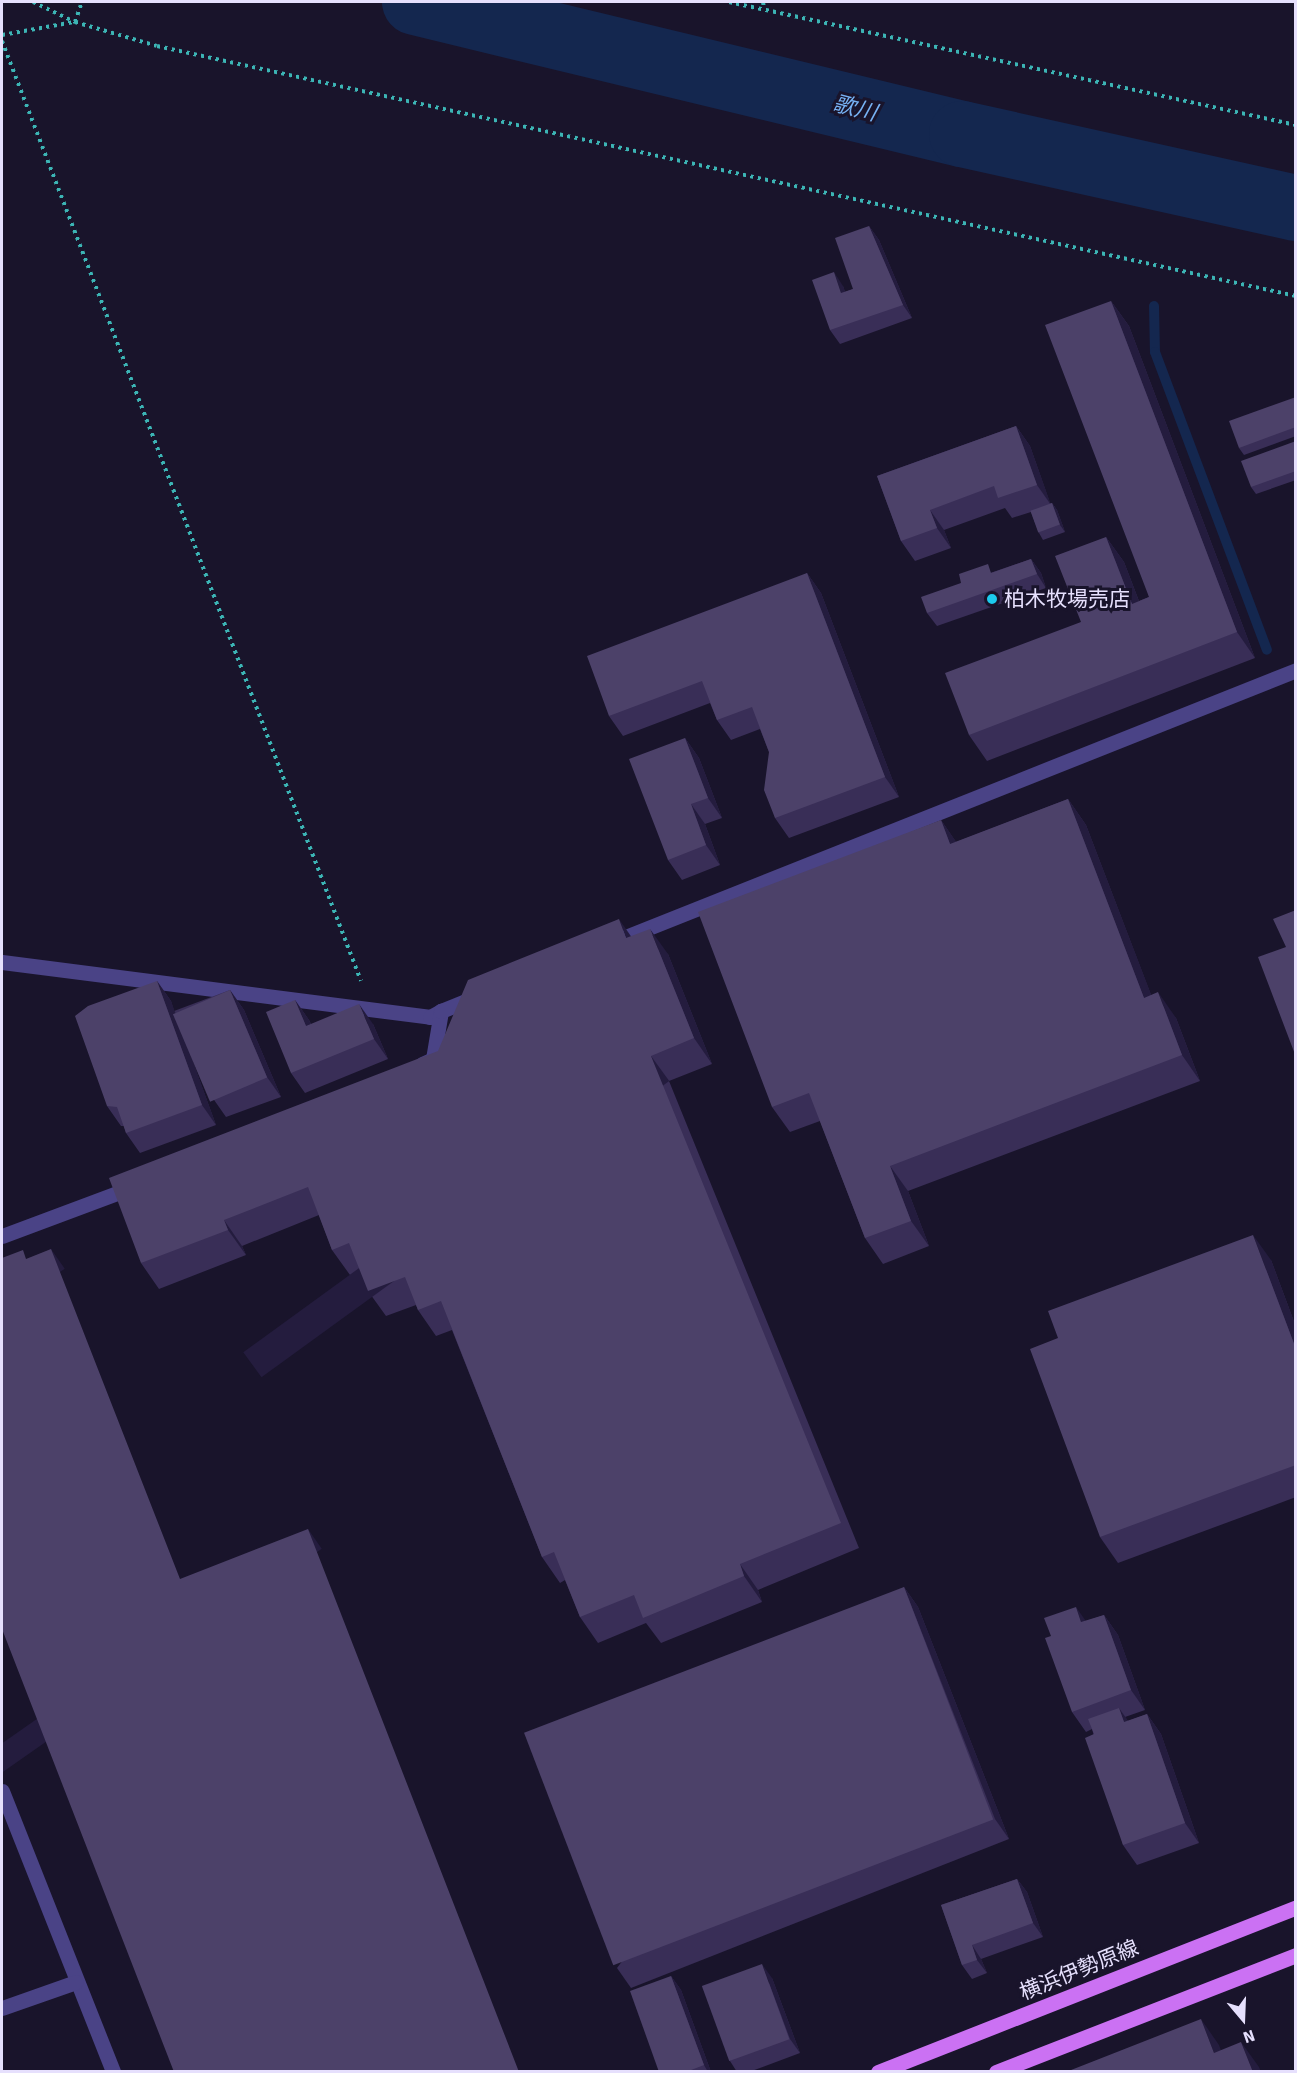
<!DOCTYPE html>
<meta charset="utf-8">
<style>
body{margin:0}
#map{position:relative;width:1297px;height:2073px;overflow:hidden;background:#19142b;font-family:Signika,"Noto Sans JP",sans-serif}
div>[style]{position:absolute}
.stream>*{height:10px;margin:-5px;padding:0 5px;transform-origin:5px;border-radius:5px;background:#14274f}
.river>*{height:66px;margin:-33px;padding:0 33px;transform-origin:33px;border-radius:33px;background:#14274f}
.path>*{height:4px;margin-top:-2px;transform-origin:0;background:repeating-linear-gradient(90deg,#3cb5b5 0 3px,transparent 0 7.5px)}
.street>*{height:15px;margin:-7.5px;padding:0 7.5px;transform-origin:7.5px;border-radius:7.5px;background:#4a4386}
.primary>*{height:15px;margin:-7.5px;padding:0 7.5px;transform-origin:7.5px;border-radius:7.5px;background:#cb71f3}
.wall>*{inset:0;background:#392e57}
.shaded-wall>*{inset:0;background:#241c3e;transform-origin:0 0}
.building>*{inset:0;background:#4c4169;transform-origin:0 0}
.dots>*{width:16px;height:16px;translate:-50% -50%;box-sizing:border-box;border:3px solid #19142b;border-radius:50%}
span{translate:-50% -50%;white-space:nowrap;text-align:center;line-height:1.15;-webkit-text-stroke:6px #19142b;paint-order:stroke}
.poi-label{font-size:21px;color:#e6e0fd}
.left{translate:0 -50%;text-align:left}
.street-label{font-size:21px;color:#e6e0fd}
.water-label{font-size:22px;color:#77b2f4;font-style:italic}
.frame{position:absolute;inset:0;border:3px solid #e6e0fd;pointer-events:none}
.north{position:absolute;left:1213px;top:1989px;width:60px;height:60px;-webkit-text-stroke:4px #19142b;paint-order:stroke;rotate:161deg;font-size:16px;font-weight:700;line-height:24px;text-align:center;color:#e6e0fd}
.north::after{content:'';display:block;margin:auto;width:21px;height:27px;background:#e6e0fd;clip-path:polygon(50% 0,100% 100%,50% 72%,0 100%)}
</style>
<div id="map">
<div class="stream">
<div style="left:1154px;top:306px;width:46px;rotate:88.8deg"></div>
<div style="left:1155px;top:352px;width:318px;rotate:69.4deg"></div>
</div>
<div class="river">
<div style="left:415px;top:2px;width:563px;rotate:13.57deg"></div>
<div style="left:962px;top:134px;width:342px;rotate:12.5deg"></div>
</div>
<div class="path">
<div style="left:33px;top:2px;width:47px;rotate:25.5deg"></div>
<div style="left:75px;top:22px;width:85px;rotate:16.3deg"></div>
<div style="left:157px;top:46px;width:1166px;rotate:12.38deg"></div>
<div style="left:729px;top:2px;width:580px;rotate:12.24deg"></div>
<div style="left:763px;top:2px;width:6px;rotate:81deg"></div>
<div style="left:75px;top:22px;width:21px;rotate:-71deg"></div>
<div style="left:2px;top:35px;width:73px;rotate:-10.2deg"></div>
<div style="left:2px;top:41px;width:1006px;rotate:69.1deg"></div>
</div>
<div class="street">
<div style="left:613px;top:942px;width:735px;rotate:-21.71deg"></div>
<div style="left:2px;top:962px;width:432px;rotate:7.3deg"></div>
<div style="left:430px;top:1017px;width:13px;rotate:-29deg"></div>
<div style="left:422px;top:1064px;width:12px;rotate:-24deg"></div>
<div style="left:433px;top:1059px;width:49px;rotate:-80.5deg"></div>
<div style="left:441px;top:1011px;width:38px;rotate:-22deg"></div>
<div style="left:2px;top:1236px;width:140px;rotate:-20.5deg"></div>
<div style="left:2px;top:1791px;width:302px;rotate:68.4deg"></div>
<div style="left:2px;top:2008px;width:78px;rotate:-19.4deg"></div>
</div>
<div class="primary">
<div style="left:878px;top:2072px;width:449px;rotate:-21.5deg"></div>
<div style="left:996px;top:2072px;width:322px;rotate:-21.3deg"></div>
</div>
<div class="wall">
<div style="clip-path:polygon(869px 226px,879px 240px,912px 318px,840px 344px,830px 330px,843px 286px,845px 292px,853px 289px)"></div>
<div style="clip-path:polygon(1111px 301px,1129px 326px,1255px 658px,987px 761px,969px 735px,1081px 622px,1106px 537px,1124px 562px,1139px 601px,1149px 597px)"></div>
<div style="clip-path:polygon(1296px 397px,1296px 436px,1244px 455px,1239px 448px)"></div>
<div style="clip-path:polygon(1016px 426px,1030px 446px,1050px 503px,1052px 503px,1057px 510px,1065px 532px,1043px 540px,1039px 533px,1031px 512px,1012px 518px,1005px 508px,944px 530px,951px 548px,915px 561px,901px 541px,877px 476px)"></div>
<div style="clip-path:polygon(1296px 441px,1296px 480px,1256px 494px,1251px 487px)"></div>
<div style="clip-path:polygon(1031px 559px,1041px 573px,1046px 588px,937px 626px,927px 613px,961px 583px)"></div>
<div style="clip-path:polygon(807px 573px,821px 593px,899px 797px,789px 838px,775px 818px,769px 752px,760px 729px,731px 740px,717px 720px,710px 703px,623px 736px,609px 716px)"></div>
<div style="clip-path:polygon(685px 738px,699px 758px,722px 818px,705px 824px,720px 865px,682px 880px,668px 860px)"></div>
<div style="clip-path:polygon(1068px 799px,1086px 825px,1151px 995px,1176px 1018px,1200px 1081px,908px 1191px,929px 1246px,883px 1264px,865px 1238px,820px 1121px,790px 1132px,772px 1107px,941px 820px,956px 842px)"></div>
<div style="clip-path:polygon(631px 936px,668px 954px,712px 1064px,669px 1081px,859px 1548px,758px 1590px,762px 1602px,661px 1643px,646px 1623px,598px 1643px,580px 1617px,565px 1580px,560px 1583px,542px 1557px,452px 1330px,436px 1336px,418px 1310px,416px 1305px,386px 1316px,368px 1291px,360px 1272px,350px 1275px,332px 1250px,319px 1215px,242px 1246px,246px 1255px,159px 1289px,141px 1263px)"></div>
<div style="clip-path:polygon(157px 981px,171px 1001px,174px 1011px,230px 990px,244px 1010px,281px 1097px,226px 1117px,212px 1097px,183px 1035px,216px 1125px,140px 1153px,126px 1133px,124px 1126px,121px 1126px,107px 1106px)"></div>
<div style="clip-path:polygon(295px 1000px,309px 1020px,311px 1024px,373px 1024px,388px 1059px,305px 1093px,291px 1073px)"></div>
<div style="clip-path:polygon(1271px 1260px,1296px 1327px,1296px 1497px,1118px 1563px,1100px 1537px)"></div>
<div style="clip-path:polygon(904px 1587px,918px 1607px,1009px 1839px,631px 1988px,617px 1968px)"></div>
<div style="clip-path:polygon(1104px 1615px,1118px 1635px,1145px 1710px,1125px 1717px,1128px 1721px,1147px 1714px,1161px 1734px,1199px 1843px,1137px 1865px,1123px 1845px,1092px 1729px,1086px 1732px,1072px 1712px,1086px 1621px)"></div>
<div style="clip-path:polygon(1017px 1879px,1027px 1892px,1043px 1937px,981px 1959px,987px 1973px,972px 1979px,962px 1965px,941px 1905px)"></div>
<div style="clip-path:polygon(671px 1976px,681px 1990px,711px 2072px,659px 2072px)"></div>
<div style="clip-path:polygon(772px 1978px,800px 2053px,749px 2072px,737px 2072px,730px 2061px)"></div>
</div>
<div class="shaded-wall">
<div style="clip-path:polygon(869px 226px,879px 240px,912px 318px,903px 305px)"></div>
<div style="clip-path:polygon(834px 272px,843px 286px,851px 307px,841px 293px)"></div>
<div style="clip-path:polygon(1111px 301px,1129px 326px,1255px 658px,1237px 632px)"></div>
<div style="clip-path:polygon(1016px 426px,1030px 446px,1051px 505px,1037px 485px)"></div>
<div style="clip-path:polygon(1052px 503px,1057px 510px,1065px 532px,1060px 525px)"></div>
<div style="clip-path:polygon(930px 510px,944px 530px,951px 548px,937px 528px)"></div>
<div style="clip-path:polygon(1106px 537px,1124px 562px,1150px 630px,1132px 604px)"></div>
<div style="clip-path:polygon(1031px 559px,1041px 573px,1046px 588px,1037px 574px)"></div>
<div style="clip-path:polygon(807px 573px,821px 593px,899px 797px,885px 777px)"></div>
<div style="clip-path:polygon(685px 738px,699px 758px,722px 818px,708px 798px)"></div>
<div style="clip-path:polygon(1068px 799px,1086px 825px,1162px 1023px,1144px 998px)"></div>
<div style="clip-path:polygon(691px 804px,705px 824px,720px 865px,706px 845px)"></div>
<div style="clip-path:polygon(941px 820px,959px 846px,950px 844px)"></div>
<div style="clip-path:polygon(619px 919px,637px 945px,626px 938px)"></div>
<div style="clip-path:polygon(650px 929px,668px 954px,712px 1064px,694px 1038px)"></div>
<div style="clip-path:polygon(157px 981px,171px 1001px,216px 1125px,202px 1105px)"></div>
<div style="clip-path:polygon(230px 990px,244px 1010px,281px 1097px,267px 1077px)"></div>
<div style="clip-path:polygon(1158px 992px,1176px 1018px,1200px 1081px,1182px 1055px)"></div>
<div style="clip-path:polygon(295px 1000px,309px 1020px,320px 1046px,306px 1026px)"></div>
<div style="clip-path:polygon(359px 1004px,373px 1024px,388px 1059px,374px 1039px)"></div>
<div style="left:651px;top:1056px;width:31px;height:504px;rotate:54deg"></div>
<div style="clip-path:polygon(890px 1166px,908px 1191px,929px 1246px,911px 1221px)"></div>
<div style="clip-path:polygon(224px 1220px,242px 1246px,246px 1255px,228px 1230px)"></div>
<div style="clip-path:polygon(1253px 1235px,1271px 1260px,1296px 1327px,1296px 1349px)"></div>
<div style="left:51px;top:1249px;width:24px;height:354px;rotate:55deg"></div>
<div style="left:308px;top:1529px;width:24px;height:583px;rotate:55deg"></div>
<div style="clip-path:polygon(740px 1564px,758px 1590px,762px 1602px,744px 1576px)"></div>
<div style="clip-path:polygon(904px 1587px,918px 1607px,1009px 1839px,995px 1819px)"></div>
<div style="clip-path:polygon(1076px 1607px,1090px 1627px,1081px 1622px)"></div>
<div style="clip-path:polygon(1104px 1615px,1118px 1635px,1145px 1710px,1131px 1690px)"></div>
<div style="clip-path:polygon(1119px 1708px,1133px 1728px,1124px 1722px)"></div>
<div style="clip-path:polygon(1147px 1714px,1161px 1734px,1199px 1843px,1185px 1823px)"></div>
<div style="clip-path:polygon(1017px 1879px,1027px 1892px,1043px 1937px,1033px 1923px)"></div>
<div style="clip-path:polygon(972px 1945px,981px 1959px,987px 1973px,977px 1960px)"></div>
<div style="clip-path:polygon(762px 1964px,772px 1978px,800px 2053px,790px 2039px)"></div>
<div style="clip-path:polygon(671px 1976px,681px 1990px,711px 2072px,708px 2072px,704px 2065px)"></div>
<div style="clip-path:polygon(1201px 2019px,1219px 2045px,1229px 2072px,1214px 2053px)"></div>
<div style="clip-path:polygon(1241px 2042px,1259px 2067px,1261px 2072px,1253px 2072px)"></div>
</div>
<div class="building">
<div style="clip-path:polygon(869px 226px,903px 305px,830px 330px,812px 280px,834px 272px,841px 293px,853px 289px,835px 238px)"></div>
<div style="clip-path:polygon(1111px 301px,1237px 632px,969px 735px,945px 673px,1081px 622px,1055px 556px,1106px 537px,1132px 604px,1149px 597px,1045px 325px)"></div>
<div style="clip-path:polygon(1296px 397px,1296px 427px,1239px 448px,1229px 421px)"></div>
<div style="clip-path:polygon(1016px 426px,1037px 485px,998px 498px,994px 486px,930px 510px,937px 528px,901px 541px,877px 476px)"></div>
<div style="clip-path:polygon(1296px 441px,1296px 471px,1251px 487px,1241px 461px)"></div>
<div style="left:1052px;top:503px;width:23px;height:23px;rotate:70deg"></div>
<div style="clip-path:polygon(1031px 559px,1037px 574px,927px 613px,921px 597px,961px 583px,959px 574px,988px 564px,991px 573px)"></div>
<div style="clip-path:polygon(807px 573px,885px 777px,775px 818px,764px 790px,769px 752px,752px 707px,717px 720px,702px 681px,609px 716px,587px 656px)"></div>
<div style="clip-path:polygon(685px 738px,708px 798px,691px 804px,706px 845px,668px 860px,629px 759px)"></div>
<div style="clip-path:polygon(1068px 799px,1144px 998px,1158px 992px,1182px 1055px,890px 1166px,911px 1221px,865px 1238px,809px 1093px,772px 1107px,698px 912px,941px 820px,950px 844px)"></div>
<div style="clip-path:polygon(1296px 910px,1296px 1057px,1258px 957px,1286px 947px,1273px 919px)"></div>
<div style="clip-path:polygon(619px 919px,626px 938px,650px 929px,694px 1038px,651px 1056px,841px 1523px,740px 1564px,744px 1576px,643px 1618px,634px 1595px,580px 1617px,554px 1552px,542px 1557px,441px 1301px,418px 1310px,405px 1277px,368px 1291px,349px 1243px,332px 1250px,308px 1187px,224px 1220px,228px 1230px,141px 1263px,109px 1178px,438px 1051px,468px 980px)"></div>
<div style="clip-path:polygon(157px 981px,202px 1105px,126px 1133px,117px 1107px,107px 1106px,75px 1016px,88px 1006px)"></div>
<div style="left:230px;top:990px;width:95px;height:62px;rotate:67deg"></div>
<div style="clip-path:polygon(295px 1000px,306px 1026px,359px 1004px,374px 1039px,291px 1073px,266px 1012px)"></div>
<div style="clip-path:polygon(1253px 1235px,1296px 1349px,1296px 1465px,1100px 1537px,1030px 1349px,1058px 1338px,1048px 1311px)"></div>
<div style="clip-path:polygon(51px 1249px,180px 1579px,308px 1529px,519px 2072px,174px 2072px,2px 1629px,2px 1258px,23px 1250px,26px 1259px)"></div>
<div style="left:904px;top:1587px;width:249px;height:407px;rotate:69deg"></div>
<div style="clip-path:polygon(1076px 1607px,1081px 1622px,1104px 1615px,1131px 1690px,1072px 1712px,1045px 1638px,1051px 1636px,1044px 1618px)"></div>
<div style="clip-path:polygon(1119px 1708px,1124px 1722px,1147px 1714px,1185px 1823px,1123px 1845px,1085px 1738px,1094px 1734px,1088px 1719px)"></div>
<div style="clip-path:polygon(1017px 1879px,1033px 1923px,972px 1945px,977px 1960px,962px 1965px,941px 1905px)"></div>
<div style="left:762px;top:1964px;width:80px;height:64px;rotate:70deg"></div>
<div style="clip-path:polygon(671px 1976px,704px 2065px,686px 2072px,659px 2072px,630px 1991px)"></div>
<div style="clip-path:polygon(1201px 2019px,1214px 2053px,1241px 2042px,1253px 2072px,1066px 2072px)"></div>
</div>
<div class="dots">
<div style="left:992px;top:599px;background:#1ccaed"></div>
</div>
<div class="poi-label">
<span class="left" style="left:1004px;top:599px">柏木牧場売店</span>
</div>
<div class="street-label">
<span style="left:1079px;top:1970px;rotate:-22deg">横浜伊勢原線</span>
</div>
<div class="water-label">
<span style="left:855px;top:108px;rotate:14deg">歌川</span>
</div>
<div class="frame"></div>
<div class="north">N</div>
</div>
